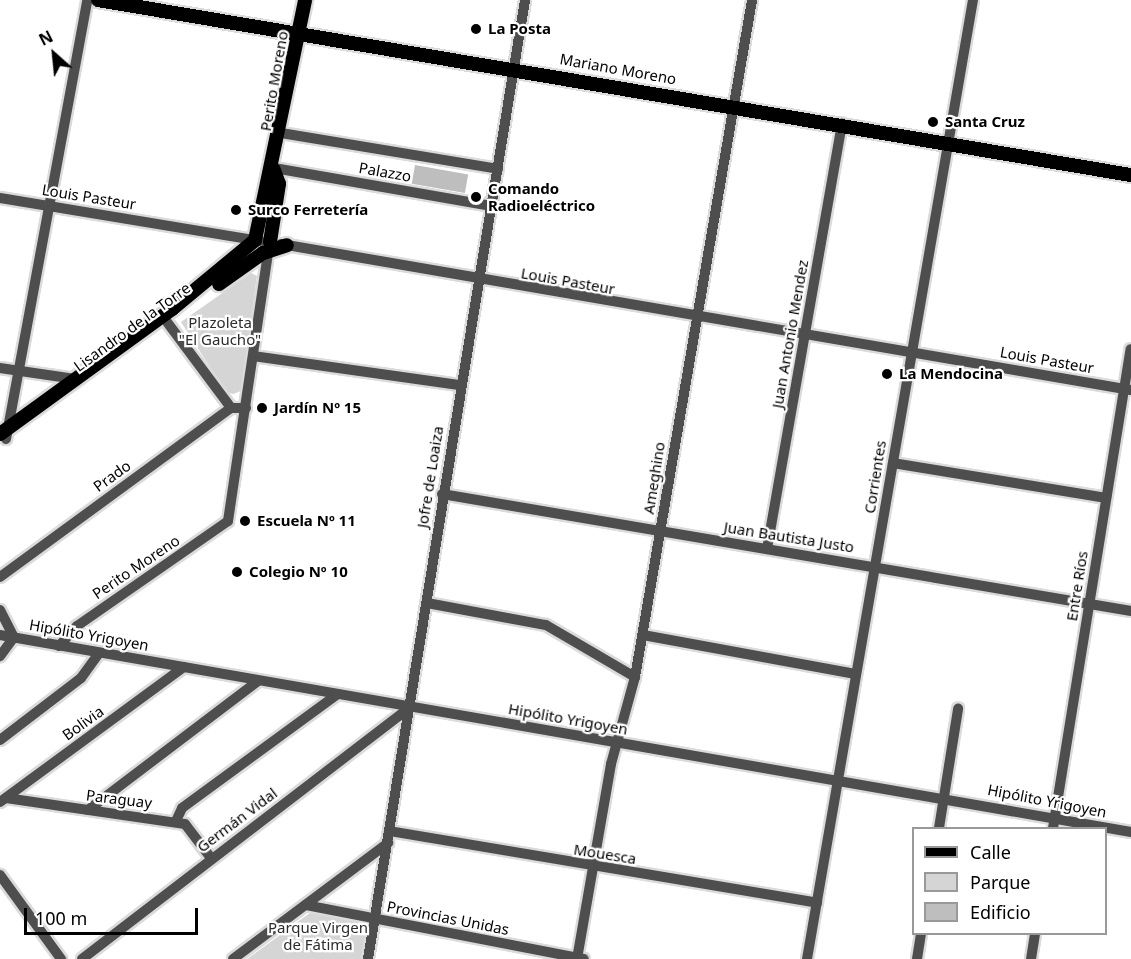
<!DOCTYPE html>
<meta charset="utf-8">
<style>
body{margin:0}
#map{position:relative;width:1131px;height:959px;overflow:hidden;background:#fff;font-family:"Noto Sans",sans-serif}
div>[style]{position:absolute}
.green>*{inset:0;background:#d5d5d5}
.building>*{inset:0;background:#bebebe;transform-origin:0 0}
.roads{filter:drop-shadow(2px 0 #dbdbdb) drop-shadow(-2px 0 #dbdbdb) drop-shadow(0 2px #dbdbdb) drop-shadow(0 -2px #dbdbdb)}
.minor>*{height:10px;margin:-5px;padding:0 5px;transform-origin:5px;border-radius:5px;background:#4e4e4e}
.major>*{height:14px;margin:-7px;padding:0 7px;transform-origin:7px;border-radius:7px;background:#000}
.dots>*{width:16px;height:16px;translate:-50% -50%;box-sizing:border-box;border:3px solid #fff;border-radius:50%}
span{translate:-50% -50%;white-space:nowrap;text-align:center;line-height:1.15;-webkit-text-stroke:4.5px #fff;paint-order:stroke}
.poi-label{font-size:15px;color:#000;font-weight:700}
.left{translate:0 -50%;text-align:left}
.street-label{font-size:15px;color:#000}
.park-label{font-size:15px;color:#2c2c2c}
.legend{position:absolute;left:912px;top:827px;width:195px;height:108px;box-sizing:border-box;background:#fff;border:2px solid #999;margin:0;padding:8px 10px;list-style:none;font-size:18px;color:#000}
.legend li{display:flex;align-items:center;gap:12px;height:30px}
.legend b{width:30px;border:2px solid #999}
.north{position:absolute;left:24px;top:24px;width:60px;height:60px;-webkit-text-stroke:4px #fff;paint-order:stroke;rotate:333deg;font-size:16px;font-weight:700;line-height:24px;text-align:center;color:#000}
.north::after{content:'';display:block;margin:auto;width:21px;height:27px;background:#000;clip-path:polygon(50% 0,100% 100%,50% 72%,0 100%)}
.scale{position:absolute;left:24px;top:908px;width:174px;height:27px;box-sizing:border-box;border:3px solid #000;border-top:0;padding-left:8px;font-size:18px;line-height:21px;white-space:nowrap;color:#000;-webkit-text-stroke:4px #fff;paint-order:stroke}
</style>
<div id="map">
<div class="green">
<div style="clip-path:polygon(251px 273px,257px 276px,241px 391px,233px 394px,226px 392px,181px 322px)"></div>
<div style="clip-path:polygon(314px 910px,369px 923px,363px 959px,247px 959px)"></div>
</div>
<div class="building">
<div style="left:415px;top:165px;width:54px;height:19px;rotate:10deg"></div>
</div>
<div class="roads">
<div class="minor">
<div style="left:281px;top:133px;width:220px;rotate:9.4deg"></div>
<div style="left:274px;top:168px;width:221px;rotate:9.9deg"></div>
<div style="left:0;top:198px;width:264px;rotate:9.4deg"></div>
<div style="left:281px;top:244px;width:862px;rotate:9.75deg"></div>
<div style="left:167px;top:322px;width:107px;rotate:53.3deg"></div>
<div style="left:253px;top:356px;width:208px;rotate:8deg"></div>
<div style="left:0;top:368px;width:76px;rotate:8.3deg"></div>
<div style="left:6px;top:439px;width:446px;rotate:-79.5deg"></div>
<div style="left:893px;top:463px;width:216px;rotate:9.3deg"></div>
<div style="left:442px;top:494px;width:699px;rotate:9.64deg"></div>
<div style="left:767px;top:549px;width:432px;rotate:-80deg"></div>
<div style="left:0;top:577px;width:286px;rotate:-36.2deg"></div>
<div style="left:231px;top:408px;width:15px"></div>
<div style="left:427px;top:603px;width:121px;rotate:10.5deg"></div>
<div style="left:546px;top:625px;width:103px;rotate:30.3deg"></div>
<div style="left:0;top:610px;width:30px;rotate:63deg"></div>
<div style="left:14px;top:637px;width:24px;rotate:126deg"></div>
<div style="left:0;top:635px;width:1148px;rotate:9.88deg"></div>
<div style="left:643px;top:635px;width:216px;rotate:10.4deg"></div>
<div style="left:59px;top:646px;width:27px;rotate:-48deg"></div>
<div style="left:77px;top:626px;width:184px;rotate:-34.8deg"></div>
<div style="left:228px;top:521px;width:277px;rotate:-81.5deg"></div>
<div style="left:0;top:740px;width:102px;rotate:-37.4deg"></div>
<div style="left:81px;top:678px;width:31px;rotate:-54deg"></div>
<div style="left:6px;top:798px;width:181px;rotate:8.3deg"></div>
<div style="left:185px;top:824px;width:43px;rotate:52.6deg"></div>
<div style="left:0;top:802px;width:228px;rotate:-36.3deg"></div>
<div style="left:88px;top:810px;width:213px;rotate:-37.2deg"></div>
<div style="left:176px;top:821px;width:14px;rotate:-65deg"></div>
<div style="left:182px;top:808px;width:193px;rotate:-36.2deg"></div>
<div style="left:939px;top:828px;width:121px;rotate:-80.9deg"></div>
<div style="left:1053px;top:828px;width:485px;rotate:-80.8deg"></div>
<div style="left:389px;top:831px;width:434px;rotate:9.5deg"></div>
<div style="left:0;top:875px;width:104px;rotate:54deg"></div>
<div style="left:306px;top:905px;width:283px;rotate:11deg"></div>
<div style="left:82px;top:959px;width:414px;rotate:-37.5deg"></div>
<div style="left:233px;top:959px;width:194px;rotate:-36.8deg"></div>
<div style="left:368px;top:959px;width:972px;rotate:-80.7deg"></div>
<div style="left:577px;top:959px;width:198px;rotate:-80.1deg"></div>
<div style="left:611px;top:764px;width:90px;rotate:-74.6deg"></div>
<div style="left:635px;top:677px;width:687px;rotate:-80.19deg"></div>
<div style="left:807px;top:959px;width:973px;rotate:-80.18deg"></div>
<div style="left:917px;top:959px;width:25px;rotate:-81deg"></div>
<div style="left:1031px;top:959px;width:25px;rotate:-81deg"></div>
</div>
<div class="major">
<div style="left:98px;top:0;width:1048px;rotate:9.62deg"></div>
<div style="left:270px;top:242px;width:59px;rotate:-81.2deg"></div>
<div style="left:279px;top:184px;width:15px;rotate:-110deg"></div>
<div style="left:219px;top:284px;width:54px;rotate:-35.2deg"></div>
<div style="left:263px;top:253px;width:25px;rotate:-18deg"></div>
<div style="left:0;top:434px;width:213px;rotate:-36deg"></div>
<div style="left:172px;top:309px;width:108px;rotate:-39.7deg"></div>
<div style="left:255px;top:240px;width:245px;rotate:-78.2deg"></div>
</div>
</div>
<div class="dots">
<div style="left:476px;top:29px;background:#000"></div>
<div style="left:933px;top:122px;background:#000"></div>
<div style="left:476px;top:197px;background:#000"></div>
<div style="left:236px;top:210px;background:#000"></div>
<div style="left:887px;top:374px;background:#000"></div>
<div style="left:262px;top:408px;background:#000"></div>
<div style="left:245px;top:521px;background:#000"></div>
<div style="left:237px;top:572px;background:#000"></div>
</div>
<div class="poi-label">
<span class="left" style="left:488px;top:29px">La Posta</span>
<span class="left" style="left:945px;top:122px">Santa Cruz</span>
<span class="left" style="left:488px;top:197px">Comando<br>Radioeléctrico</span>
<span class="left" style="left:248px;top:210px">Surco Ferretería</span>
<span class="left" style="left:899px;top:374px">La Mendocina</span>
<span class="left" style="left:274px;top:408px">Jardín Nº 15</span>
<span class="left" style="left:257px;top:521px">Escuela Nº 11</span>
<span class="left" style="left:249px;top:572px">Colegio Nº 10</span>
</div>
<div class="street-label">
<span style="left:618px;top:69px;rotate:10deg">Mariano Moreno</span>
<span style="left:274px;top:81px;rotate:-80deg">Perito Moreno</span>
<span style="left:385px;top:172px;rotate:10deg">Palazzo</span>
<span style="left:89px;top:197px;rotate:9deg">Louis Pasteur</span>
<span style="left:568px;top:281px;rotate:10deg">Louis Pasteur</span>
<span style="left:132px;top:327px;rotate:-36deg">Lisandro de la Torre</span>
<span style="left:790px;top:334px;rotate:-80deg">Juan Antonio Mendez</span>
<span style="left:1047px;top:360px;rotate:10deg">Louis Pasteur</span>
<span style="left:112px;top:476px;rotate:-36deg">Prado</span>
<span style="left:430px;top:477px;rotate:-81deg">Jofre de Loaiza</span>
<span style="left:875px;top:477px;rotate:-81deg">Corrientes</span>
<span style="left:654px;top:478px;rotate:-81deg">Ameghino</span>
<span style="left:789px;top:537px;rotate:9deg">Juan Bautista Justo</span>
<span style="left:136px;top:567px;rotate:-34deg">Perito Moreno</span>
<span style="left:1077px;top:586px;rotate:-81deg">Entre Ríos</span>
<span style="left:89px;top:635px;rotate:10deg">Hipólito Yrigoyen</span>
<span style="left:568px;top:719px;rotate:10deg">Hipólito Yrigoyen</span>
<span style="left:83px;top:723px;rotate:-36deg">Bolivia</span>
<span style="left:119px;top:799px;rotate:7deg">Paraguay</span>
<span style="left:1047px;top:801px;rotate:11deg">Hipólito Yrigoyen</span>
<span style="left:237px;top:820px;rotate:-37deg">Germán Vidal</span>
<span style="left:605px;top:854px;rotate:9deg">Mouesca</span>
<span style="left:448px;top:918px;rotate:11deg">Provincias Unidas</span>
</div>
<div class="park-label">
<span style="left:220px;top:331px">Plazoleta<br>"El Gaucho"</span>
<span style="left:318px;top:936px">Parque Virgen<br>de Fátima</span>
</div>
<ul class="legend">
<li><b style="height:8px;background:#000"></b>Calle</li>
<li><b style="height:16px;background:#d5d5d5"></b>Parque</li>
<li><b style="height:16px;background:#bebebe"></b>Edificio</li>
</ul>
<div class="north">N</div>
<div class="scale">100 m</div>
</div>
